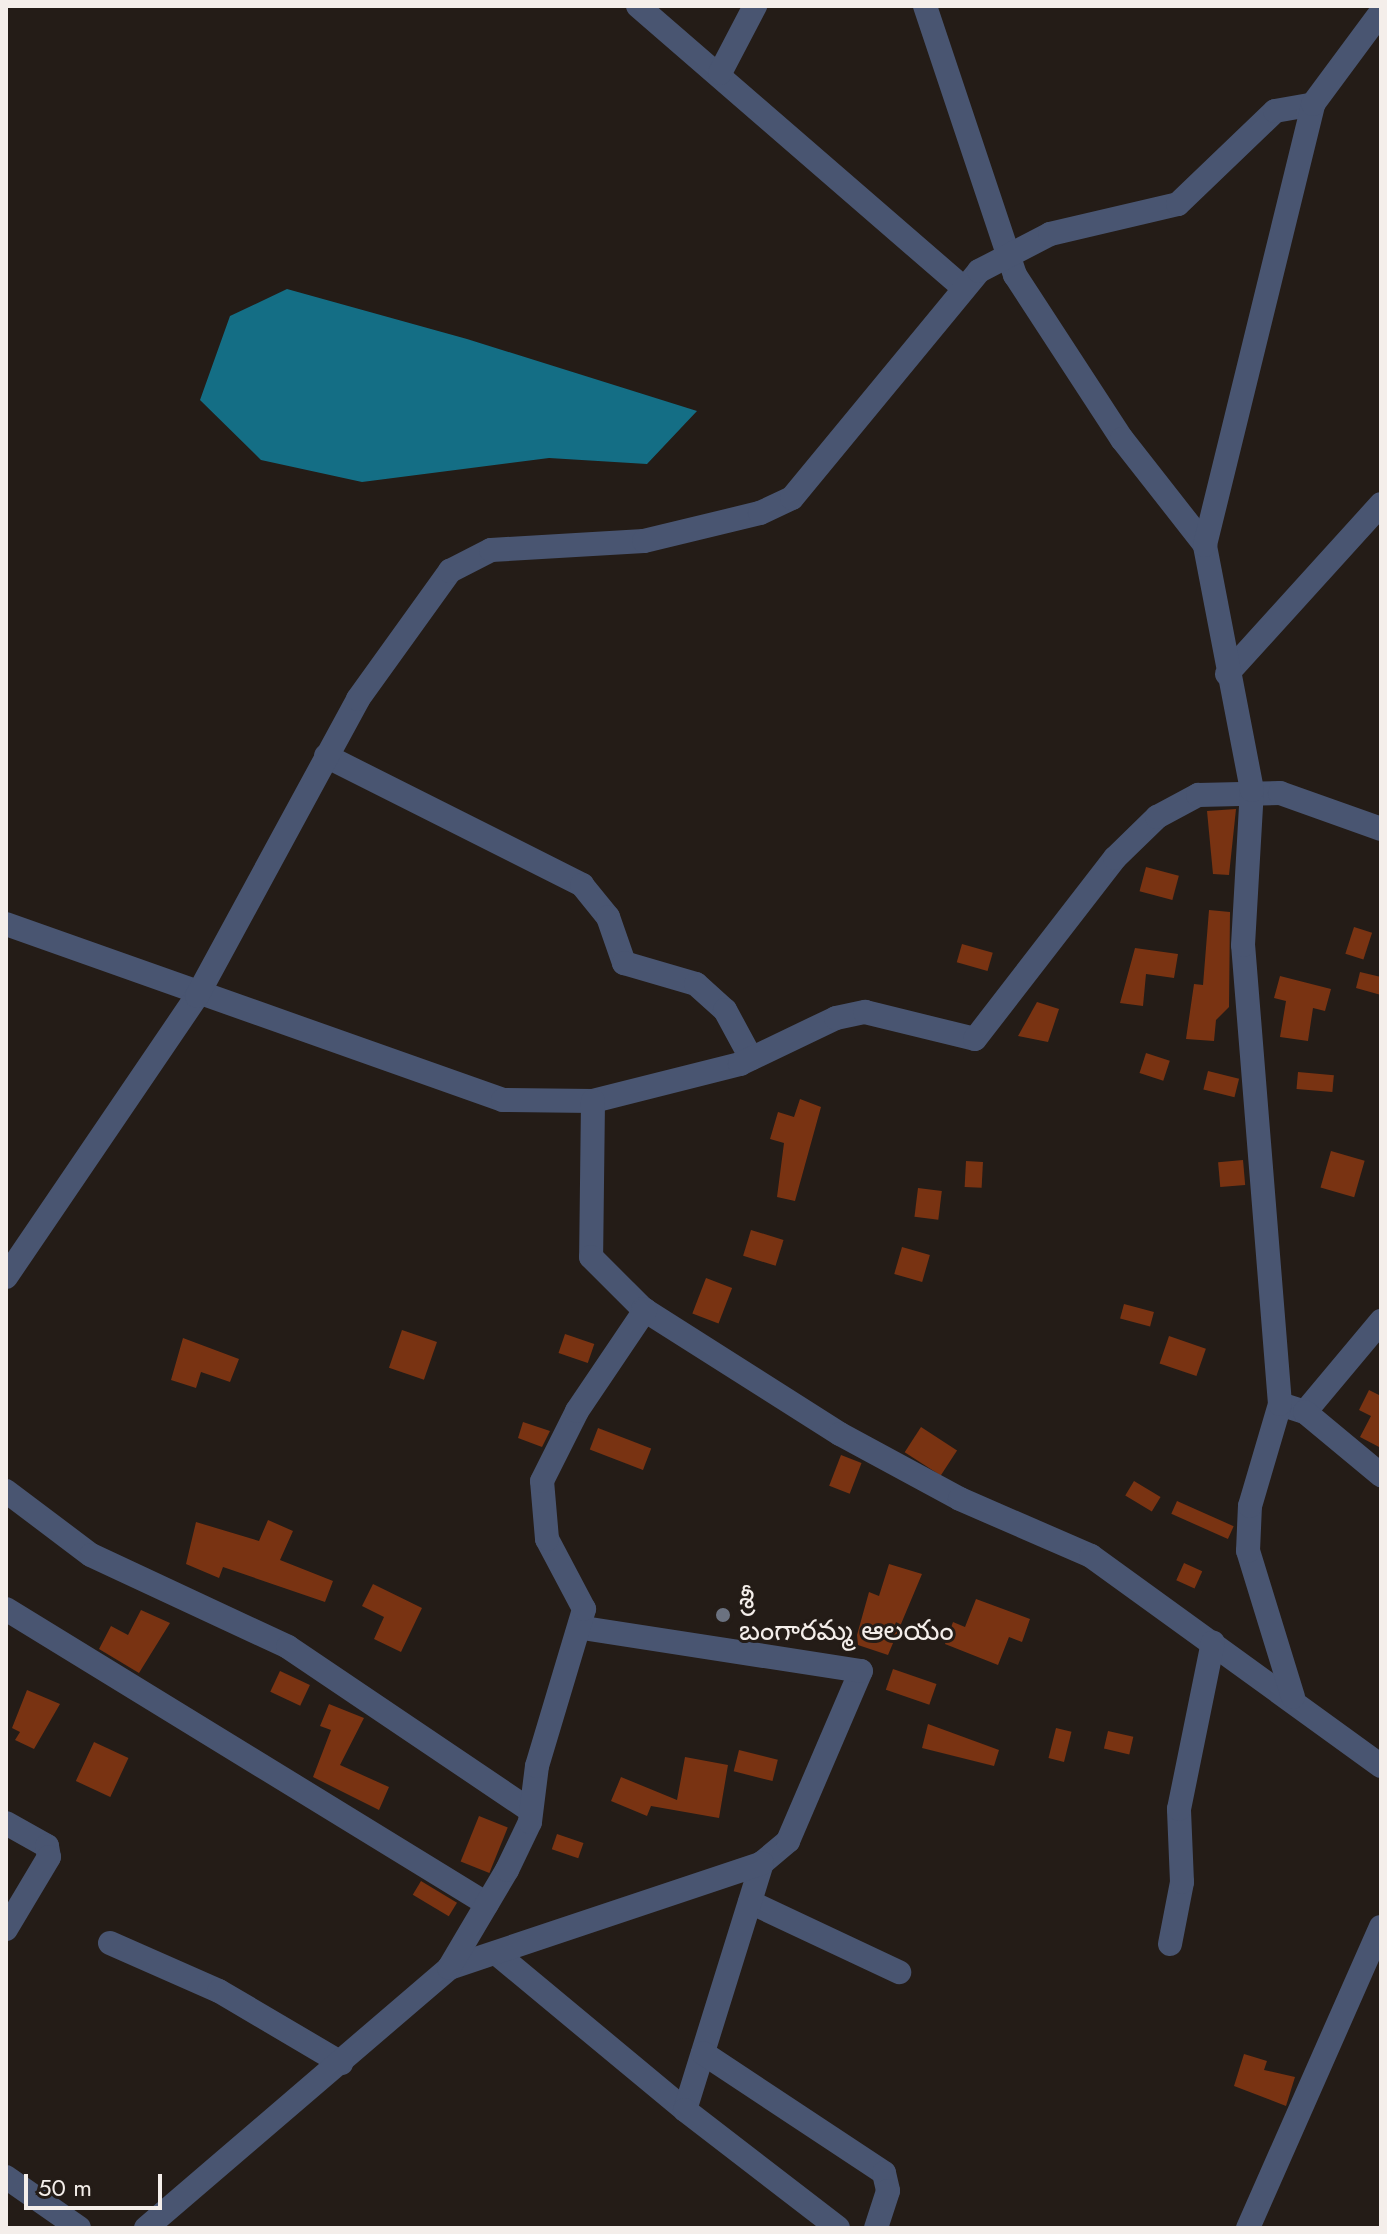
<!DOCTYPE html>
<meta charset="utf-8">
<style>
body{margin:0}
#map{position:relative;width:1387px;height:2234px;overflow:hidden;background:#241c17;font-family:Jost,"Noto Sans Telugu",sans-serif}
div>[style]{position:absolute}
.water>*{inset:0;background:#146e85}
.building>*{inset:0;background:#793312;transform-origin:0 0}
.minor>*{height:24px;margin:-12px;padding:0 12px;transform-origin:12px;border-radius:12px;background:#495571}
.dots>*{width:22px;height:22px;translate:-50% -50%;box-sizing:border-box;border:4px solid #241c17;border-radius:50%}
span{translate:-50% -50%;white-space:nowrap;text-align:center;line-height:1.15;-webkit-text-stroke:6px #241c17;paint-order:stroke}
.poi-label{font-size:28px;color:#f4eeea}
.left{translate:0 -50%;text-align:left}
.frame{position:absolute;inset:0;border:8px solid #f4eeea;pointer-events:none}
.scale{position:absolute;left:24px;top:2174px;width:138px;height:36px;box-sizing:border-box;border:4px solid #f4eeea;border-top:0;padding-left:10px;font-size:24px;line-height:28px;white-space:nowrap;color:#f4eeea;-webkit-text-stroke:6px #241c17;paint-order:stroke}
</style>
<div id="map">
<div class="water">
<div style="clip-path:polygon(287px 289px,467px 339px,697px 411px,647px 464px,549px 458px,362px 482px,261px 460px,200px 400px,230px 316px)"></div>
</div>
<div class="building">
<div style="clip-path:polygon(1236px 809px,1229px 875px,1213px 874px,1207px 811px)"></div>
<div style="left:1146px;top:867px;width:34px;height:25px;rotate:15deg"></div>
<div style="clip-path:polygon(1209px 910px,1230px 912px,1229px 1007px,1216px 1020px,1214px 1041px,1186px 1039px,1194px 984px,1203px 985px)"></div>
<div style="left:1354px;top:927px;width:19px;height:28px;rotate:18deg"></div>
<div style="left:962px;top:944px;width:32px;height:19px;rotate:16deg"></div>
<div style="clip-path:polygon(1135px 948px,1178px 954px,1174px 978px,1146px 974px,1143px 1006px,1120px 1003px)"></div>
<div style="clip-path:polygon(1360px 972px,1381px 977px,1381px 995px,1356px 988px)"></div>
<div style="clip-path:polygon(1280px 976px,1331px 989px,1325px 1011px,1313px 1008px,1308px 1041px,1280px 1037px,1286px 1001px,1274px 998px)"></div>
<div style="clip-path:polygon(1037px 1002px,1059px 1009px,1048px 1042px,1018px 1036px)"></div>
<div style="left:1146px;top:1053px;width:25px;height:21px;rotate:18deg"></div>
<div style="left:1208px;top:1071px;width:32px;height:19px;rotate:14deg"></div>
<div style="left:1298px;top:1072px;width:36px;height:17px;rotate:5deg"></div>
<div style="clip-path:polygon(800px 1099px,821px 1107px,795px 1201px,777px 1197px,784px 1143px,770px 1139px,778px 1112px,794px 1117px)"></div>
<div style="left:1331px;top:1151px;width:35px;height:38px;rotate:16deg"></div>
<div style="left:1243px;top:1160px;width:25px;height:25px;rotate:85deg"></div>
<div style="left:966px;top:1161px;width:17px;height:26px;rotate:3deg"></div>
<div style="left:918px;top:1188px;width:24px;height:29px;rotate:7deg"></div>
<div style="left:751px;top:1230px;width:34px;height:27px;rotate:17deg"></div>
<div style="left:902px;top:1247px;width:29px;height:28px;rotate:16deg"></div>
<div style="left:706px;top:1278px;width:28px;height:38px;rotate:21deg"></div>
<div style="left:1124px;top:1304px;width:31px;height:15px;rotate:15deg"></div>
<div style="left:402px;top:1330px;width:37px;height:40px;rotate:19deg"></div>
<div style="left:565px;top:1334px;width:31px;height:20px;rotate:19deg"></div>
<div style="left:1169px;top:1336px;width:39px;height:29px;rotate:19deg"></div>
<div style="clip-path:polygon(183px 1338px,239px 1359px,230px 1382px,201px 1372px,196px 1388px,171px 1380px)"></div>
<div style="clip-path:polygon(1369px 1390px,1381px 1396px,1381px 1448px,1360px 1437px,1371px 1416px,1359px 1410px)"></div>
<div style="clip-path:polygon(523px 1422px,550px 1431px,542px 1447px,518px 1438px)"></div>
<div style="left:921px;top:1427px;width:43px;height:30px;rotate:33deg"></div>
<div style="left:598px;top:1428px;width:57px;height:23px;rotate:21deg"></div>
<div style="left:841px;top:1455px;width:22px;height:33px;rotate:21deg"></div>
<div style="left:1134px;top:1481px;width:31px;height:17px;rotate:31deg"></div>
<div style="left:1177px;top:1501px;width:62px;height:14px;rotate:24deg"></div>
<div style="clip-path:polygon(268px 1520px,293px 1531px,280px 1560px,333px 1581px,325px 1602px,223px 1567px,219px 1578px,186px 1564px,196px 1522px,259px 1541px)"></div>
<div style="left:1184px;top:1563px;width:20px;height:19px;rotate:24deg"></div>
<div style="clip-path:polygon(889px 1564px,922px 1574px,888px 1655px,858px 1645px,857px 1635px,869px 1592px,879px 1596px)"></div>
<div style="clip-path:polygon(373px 1584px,422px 1608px,401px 1652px,374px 1639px,384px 1617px,362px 1606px)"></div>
<div style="clip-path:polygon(976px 1599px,1030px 1619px,1022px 1642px,1009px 1637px,998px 1665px,945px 1644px,953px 1622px,965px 1627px)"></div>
<div style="clip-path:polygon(141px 1610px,170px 1623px,139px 1673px,99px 1649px,111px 1626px,128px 1635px)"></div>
<div style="left:893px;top:1669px;width:46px;height:22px;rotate:19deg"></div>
<div style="left:280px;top:1671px;width:33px;height:23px;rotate:25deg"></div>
<div style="clip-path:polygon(27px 1690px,60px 1704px,34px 1749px,15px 1740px,20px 1732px,12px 1728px)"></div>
<div style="clip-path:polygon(329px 1704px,364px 1718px,340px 1765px,389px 1787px,379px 1810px,313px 1777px,331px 1730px,320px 1726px)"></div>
<div style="clip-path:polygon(928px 1724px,999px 1750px,994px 1766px,922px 1748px)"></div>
<div style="left:1056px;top:1728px;width:16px;height:31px;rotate:14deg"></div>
<div style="left:1108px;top:1731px;width:26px;height:18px;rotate:13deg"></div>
<div style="left:94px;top:1742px;width:38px;height:43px;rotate:25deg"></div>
<div style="left:739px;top:1750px;width:40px;height:22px;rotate:14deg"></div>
<div style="clip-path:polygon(685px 1757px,728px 1765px,719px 1818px,651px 1806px,647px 1816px,611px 1801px,621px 1777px,677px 1800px)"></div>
<div style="left:479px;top:1816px;width:31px;height:49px;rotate:22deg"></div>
<div style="left:557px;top:1834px;width:28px;height:16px;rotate:19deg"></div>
<div style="left:421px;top:1881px;width:42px;height:16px;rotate:31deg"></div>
<div style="clip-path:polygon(1244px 2054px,1267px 2061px,1264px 2070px,1295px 2077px,1286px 2106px,1234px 2086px)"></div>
</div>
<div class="minor">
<div style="left:638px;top:6px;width:430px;rotate:40.9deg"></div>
<div style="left:925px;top:6px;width:284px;rotate:71.5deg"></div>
<div style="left:1015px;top:275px;width:196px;rotate:56.9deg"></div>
<div style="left:1122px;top:439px;width:135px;rotate:51.9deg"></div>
<div style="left:720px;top:73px;width:76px;rotate:-62.4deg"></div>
<div style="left:1227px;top:674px;width:229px;rotate:-47.8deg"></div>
<div style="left:326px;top:756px;width:287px;rotate:26.7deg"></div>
<div style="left:582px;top:885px;width:41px;rotate:50.9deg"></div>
<div style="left:608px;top:917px;width:49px;rotate:70.8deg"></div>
<div style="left:624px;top:963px;width:75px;rotate:16.3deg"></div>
<div style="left:696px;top:984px;width:39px;rotate:42deg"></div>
<div style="left:725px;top:1010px;width:55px;rotate:61.6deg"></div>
<div style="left:6px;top:924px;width:527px;rotate:19.5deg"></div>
<div style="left:503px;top:1100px;width:90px;rotate:0.6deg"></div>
<div style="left:593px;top:1101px;width:152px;rotate:-14.1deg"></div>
<div style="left:740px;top:1064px;width:106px;rotate:-25.6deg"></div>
<div style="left:836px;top:1018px;width:30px;rotate:-12deg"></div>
<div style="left:865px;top:1012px;width:113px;rotate:13.8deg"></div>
<div style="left:975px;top:1039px;width:229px;rotate:-52.3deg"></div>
<div style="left:1115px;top:858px;width:59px;rotate:-44.3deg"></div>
<div style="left:1157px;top:817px;width:47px;rotate:-28.2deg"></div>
<div style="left:1198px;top:795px;width:82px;rotate:-1.4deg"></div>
<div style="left:1280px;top:793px;width:107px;rotate:19.6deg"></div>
<div style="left:593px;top:1101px;width:156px;rotate:90.7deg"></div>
<div style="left:591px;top:1257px;width:74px;rotate:45deg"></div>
<div style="left:643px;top:1309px;width:233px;rotate:32.4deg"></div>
<div style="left:840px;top:1434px;width:136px;rotate:28.4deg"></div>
<div style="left:960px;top:1499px;width:143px;rotate:23.5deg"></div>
<div style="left:1091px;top:1556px;width:358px;rotate:35.9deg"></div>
<div style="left:6px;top:1277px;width:340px;rotate:-55.8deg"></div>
<div style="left:197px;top:996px;width:338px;rotate:-61.5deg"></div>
<div style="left:358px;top:699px;width:158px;rotate:-54.3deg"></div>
<div style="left:450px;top:571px;width:46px;rotate:-27.1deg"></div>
<div style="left:491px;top:550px;width:153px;rotate:-3.4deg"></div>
<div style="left:644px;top:541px;width:119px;rotate:-13.6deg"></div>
<div style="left:760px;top:513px;width:35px;rotate:-25deg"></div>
<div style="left:792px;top:498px;width:294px;rotate:-50.5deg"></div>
<div style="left:979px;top:271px;width:80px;rotate:-27.5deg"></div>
<div style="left:1050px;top:234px;width:131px;rotate:-13.2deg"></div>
<div style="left:1178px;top:204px;width:134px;rotate:-43.8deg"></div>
<div style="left:1275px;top:111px;width:39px;rotate:-10deg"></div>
<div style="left:1280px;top:1404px;width:26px;rotate:18deg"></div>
<div style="left:1305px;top:1412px;width:119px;rotate:-50.1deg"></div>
<div style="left:1305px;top:1412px;width:99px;rotate:39.7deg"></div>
<div style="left:6px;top:1491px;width:106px;rotate:37deg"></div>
<div style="left:91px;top:1555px;width:217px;rotate:25deg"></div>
<div style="left:288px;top:1647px;width:293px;rotate:34deg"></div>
<div style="left:6px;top:1609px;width:564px;rotate:31.52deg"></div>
<div style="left:1293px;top:1697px;width:153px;rotate:-107.1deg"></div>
<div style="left:1248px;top:1551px;width:45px;rotate:-87.5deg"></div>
<div style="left:1250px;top:1506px;width:106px;rotate:-73.6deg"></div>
<div style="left:1280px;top:1404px;width:460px;rotate:-94.6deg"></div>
<div style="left:1243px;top:945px;width:155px;rotate:-86.7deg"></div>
<div style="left:1252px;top:790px;width:249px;rotate:-100.9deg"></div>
<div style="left:1205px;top:545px;width:454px;rotate:-76.2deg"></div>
<div style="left:1313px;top:104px;width:114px;rotate:-53.5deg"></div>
<div style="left:6px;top:1823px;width:47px;rotate:29.3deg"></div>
<div style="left:47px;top:1846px;width:11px;rotate:80deg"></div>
<div style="left:49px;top:1857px;width:84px;rotate:120.8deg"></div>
<div style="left:750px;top:1902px;width:165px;rotate:25.2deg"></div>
<div style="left:110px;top:1943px;width:119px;rotate:23.8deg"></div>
<div style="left:219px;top:1991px;width:142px;rotate:30.5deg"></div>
<div style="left:1170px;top:1944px;width:63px;rotate:-79deg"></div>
<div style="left:1182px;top:1882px;width:73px;rotate:-92.4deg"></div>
<div style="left:1179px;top:1809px;width:170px;rotate:-78.5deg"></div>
<div style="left:496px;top:1953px;width:246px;rotate:39.7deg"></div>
<div style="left:685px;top:2110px;width:259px;rotate:-72.7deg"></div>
<div style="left:762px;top:1863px;width:34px;rotate:-40deg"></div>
<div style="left:788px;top:1841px;width:185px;rotate:-66.8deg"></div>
<div style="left:861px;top:1671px;width:282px;rotate:-171.2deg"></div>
<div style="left:449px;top:1968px;width:330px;rotate:-18.5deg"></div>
<div style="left:703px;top:2053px;width:217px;rotate:33.5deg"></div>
<div style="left:884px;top:2173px;width:18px;rotate:77deg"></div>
<div style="left:888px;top:2191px;width:39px;rotate:108deg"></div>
<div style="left:685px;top:2110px;width:193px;rotate:37.6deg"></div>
<div style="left:6px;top:2177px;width:89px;rotate:34.9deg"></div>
<div style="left:146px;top:2228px;width:399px;rotate:-40.6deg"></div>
<div style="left:449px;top:1968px;width:114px;rotate:-59.4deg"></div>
<div style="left:507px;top:1870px;width:53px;rotate:-64.4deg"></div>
<div style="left:530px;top:1822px;width:56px;rotate:-82.9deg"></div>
<div style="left:537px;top:1766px;width:164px;rotate:-73.3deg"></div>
<div style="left:584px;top:1609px;width:79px;rotate:-117.9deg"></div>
<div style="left:547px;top:1539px;width:58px;rotate:-94.9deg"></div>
<div style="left:542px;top:1481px;width:78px;rotate:-63.4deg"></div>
<div style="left:577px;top:1411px;width:122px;rotate:-56deg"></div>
<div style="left:1248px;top:2228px;width:329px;rotate:-66.2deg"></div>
</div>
<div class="dots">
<div style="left:723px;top:1615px;background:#6b7280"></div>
</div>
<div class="poi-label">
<span class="left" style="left:739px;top:1615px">శ్రీ<br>బంగారమ్మ ఆలయం</span>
</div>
<div class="frame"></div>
<div class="scale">50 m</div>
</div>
